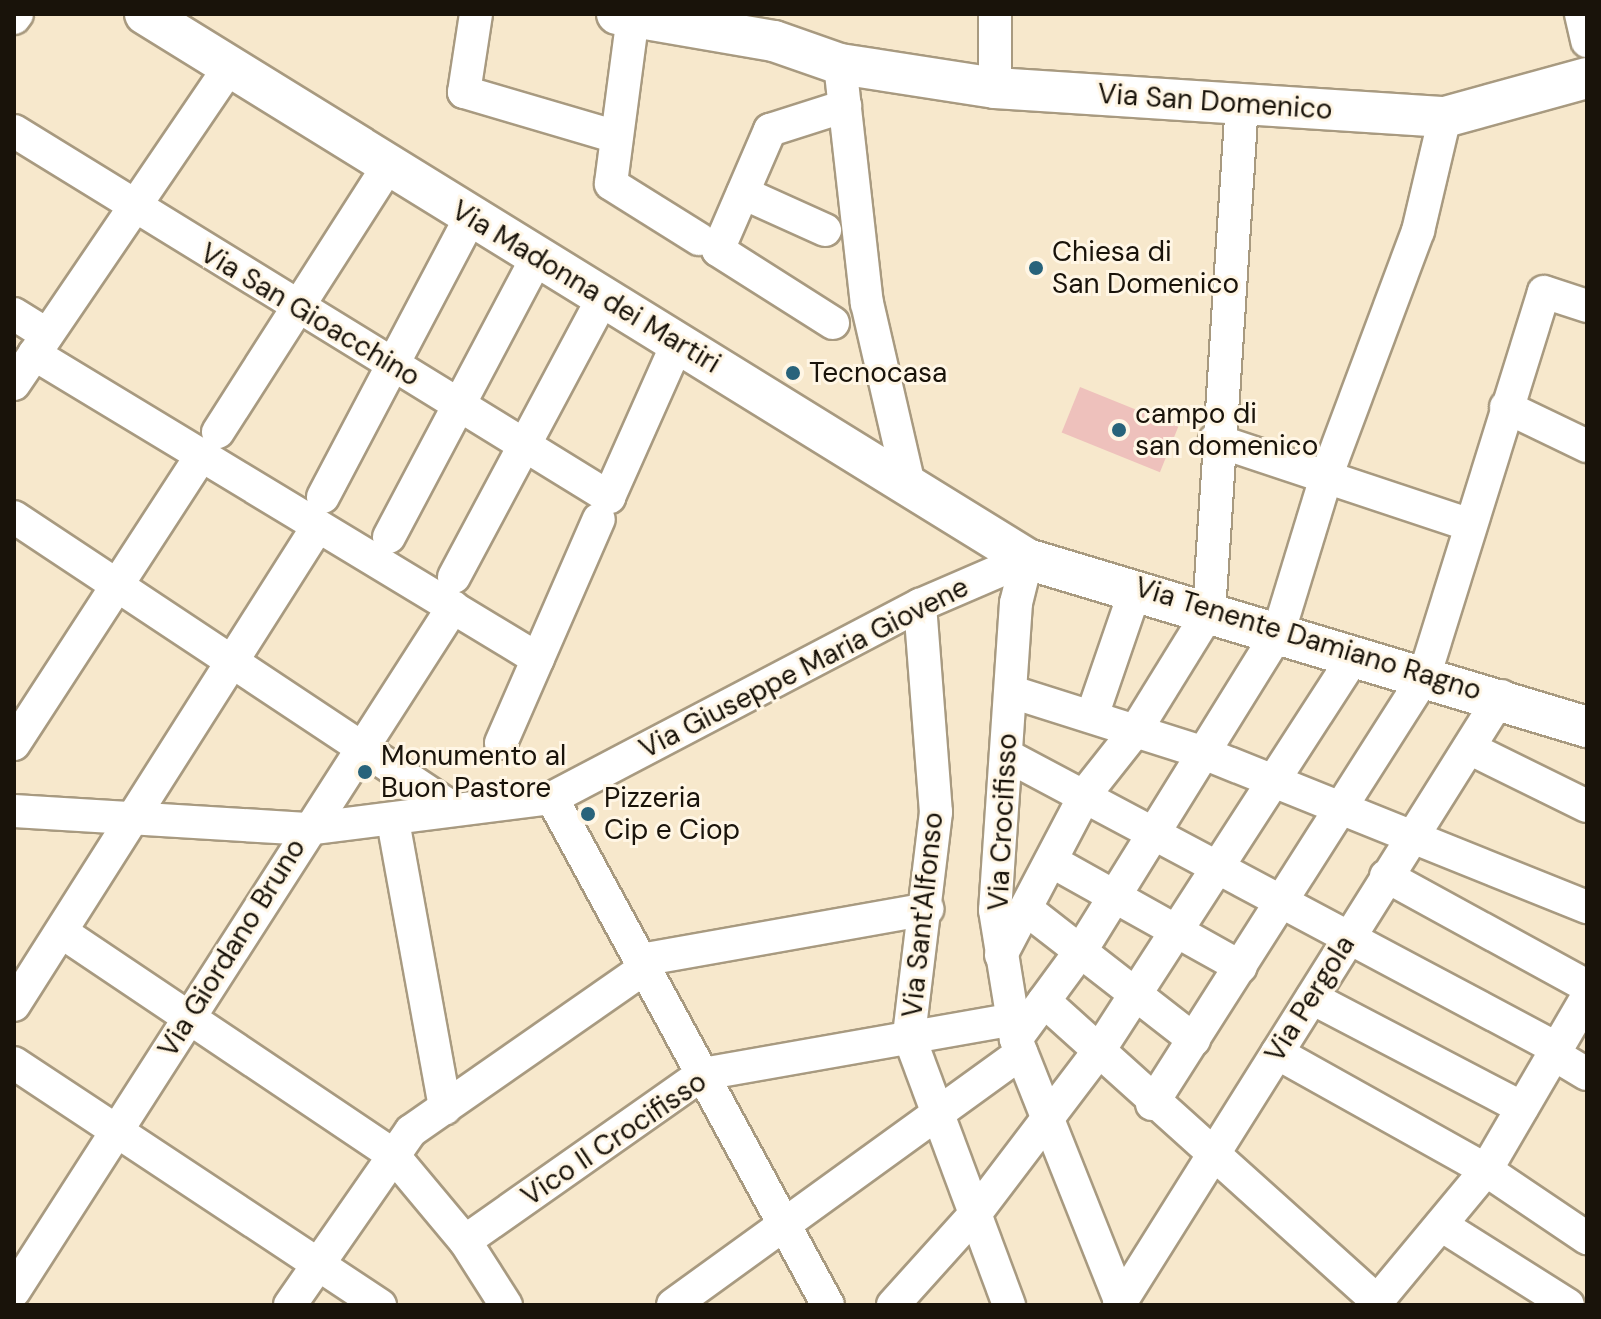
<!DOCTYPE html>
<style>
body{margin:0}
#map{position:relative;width:1601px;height:1319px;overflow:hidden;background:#f7e8cc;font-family:"DM Sans",sans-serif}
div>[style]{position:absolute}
.green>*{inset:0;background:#eec1bc;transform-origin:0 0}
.roads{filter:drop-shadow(2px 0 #a89a80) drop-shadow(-2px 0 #a89a80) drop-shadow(0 2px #a89a80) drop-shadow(0 -2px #a89a80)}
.minor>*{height:32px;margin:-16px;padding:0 16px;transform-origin:16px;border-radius:16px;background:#fff}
.tertiary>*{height:40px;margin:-20px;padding:0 20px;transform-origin:20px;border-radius:20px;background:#fff}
.dots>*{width:22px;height:22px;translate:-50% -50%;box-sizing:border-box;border:4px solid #fff6e5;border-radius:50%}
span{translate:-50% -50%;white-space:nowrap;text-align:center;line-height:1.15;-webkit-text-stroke:6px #fff6e5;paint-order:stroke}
.street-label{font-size:28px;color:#19130a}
.poi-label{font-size:28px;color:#19130a}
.left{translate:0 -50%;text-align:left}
.frame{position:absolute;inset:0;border:16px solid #19130a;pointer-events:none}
</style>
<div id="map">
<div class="green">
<div style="left:1080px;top:387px;width:106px;height:49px;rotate:22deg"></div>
</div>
<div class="roads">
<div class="minor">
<div style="left:476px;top:14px;width:79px;rotate:98.7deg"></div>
<div style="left:464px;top:92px;width:159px;rotate:16.4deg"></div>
<div style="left:995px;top:14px;width:74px;rotate:90deg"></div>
<div style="left:1581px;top:14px;width:28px;rotate:77deg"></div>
<div style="left:633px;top:16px;width:169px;rotate:97.5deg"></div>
<div style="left:611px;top:184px;width:104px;rotate:32deg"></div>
<div style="left:14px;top:18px;width:5px;rotate:-53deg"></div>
<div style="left:840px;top:64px;width:241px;rotate:83.6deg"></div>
<div style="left:867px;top:303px;width:183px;rotate:77deg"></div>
<div style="left:14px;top:131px;width:699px;rotate:31.6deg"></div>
<div style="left:609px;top:497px;width:170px;rotate:-66deg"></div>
<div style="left:743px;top:193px;width:90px;rotate:24.3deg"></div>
<div style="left:14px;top:314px;width:39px;rotate:32deg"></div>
<div style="left:833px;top:323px;width:136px;rotate:-147.6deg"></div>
<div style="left:718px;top:250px;width:131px;rotate:-66.6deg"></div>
<div style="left:770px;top:130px;width:79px;rotate:-17.7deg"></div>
<div style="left:34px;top:354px;width:589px;rotate:31.18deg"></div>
<div style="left:14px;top:384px;width:381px;rotate:-55.8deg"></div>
<div style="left:1506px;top:407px;width:90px;rotate:25.7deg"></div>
<div style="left:218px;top:432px;width:313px;rotate:-57.4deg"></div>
<div style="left:1215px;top:440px;width:269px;rotate:18.4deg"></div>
<div style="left:323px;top:497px;width:315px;rotate:-62.2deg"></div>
<div style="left:14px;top:517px;width:528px;rotate:33.57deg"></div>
<div style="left:389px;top:537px;width:316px;rotate:-62.1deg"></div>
<div style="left:1027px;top:559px;width:45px;rotate:104deg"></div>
<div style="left:1016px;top:603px;width:308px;rotate:93.9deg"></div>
<div style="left:995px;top:910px;width:131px;rotate:80.8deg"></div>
<div style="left:1016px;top:1039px;width:286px;rotate:68.3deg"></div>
<div style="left:454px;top:577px;width:316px;rotate:-61.9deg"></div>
<div style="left:920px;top:605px;width:208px;rotate:85.6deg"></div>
<div style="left:936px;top:812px;width:226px;rotate:96.9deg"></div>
<div style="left:909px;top:1036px;width:287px;rotate:69.6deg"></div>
<div style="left:1012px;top:692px;width:198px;rotate:17.6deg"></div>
<div style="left:1201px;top:752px;width:416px;rotate:21.9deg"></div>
<div style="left:1092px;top:716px;width:135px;rotate:-71deg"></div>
<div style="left:501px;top:743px;width:244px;rotate:-66.4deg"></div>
<div style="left:14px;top:744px;width:345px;rotate:-57deg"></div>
<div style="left:1469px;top:748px;width:131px;rotate:26.2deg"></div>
<div style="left:1006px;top:755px;width:625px;rotate:28.04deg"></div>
<div style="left:552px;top:798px;width:577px;rotate:61.44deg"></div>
<div style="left:14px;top:811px;width:293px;rotate:3.5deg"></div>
<div style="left:306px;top:829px;width:248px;rotate:-7.2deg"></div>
<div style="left:552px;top:798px;width:416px;rotate:-27.7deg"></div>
<div style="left:920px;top:605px;width:116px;rotate:-23.3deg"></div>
<div style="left:393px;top:821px;width:292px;rotate:79.7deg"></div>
<div style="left:1053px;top:862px;width:215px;rotate:29.2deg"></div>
<div style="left:1386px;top:876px;width:229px;rotate:28.7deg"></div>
<div style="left:1026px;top:909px;width:213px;rotate:37.9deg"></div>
<div style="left:63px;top:933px;width:398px;rotate:33.9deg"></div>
<div style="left:393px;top:1155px;width:112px;rotate:50.1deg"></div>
<div style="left:465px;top:1241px;width:76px;rotate:57.4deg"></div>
<div style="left:1001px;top:955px;width:183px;rotate:-62.3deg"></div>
<div style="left:1086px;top:793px;width:80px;rotate:-51.6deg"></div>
<div style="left:1136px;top:730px;width:139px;rotate:-58.3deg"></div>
<div style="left:1209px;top:612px;width:510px;rotate:-86.29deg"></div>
<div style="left:641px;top:960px;width:291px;rotate:-10.1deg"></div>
<div style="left:1312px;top:998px;width:237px;rotate:27.6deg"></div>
<div style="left:1044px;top:1001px;width:448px;rotate:42deg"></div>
<div style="left:14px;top:1005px;width:567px;rotate:-57.6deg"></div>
<div style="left:1016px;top:1039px;width:108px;rotate:-53.7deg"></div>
<div style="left:1080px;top:952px;width:378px;rotate:-58.2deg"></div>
<div style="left:1279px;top:631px;width:161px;rotate:-73deg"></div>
<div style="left:1326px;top:477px;width:263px;rotate:-69.5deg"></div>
<div style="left:1418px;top:231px;width:117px;rotate:-76.7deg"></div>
<div style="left:1277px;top:1053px;width:240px;rotate:29.2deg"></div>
<div style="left:1486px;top:1170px;width:122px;rotate:34deg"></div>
<div style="left:1555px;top:1055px;width:37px;rotate:31deg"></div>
<div style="left:14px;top:1063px;width:439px;rotate:33.5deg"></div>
<div style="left:1152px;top:1104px;width:506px;rotate:-57.5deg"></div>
<div style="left:1424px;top:677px;width:403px;rotate:-72.7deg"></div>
<div style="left:1544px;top:292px;width:45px;rotate:18deg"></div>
<div style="left:1441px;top:1225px;width:150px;rotate:32.2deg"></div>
<div style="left:465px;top:1241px;width:291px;rotate:-35.1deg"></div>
<div style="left:703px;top:1074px;width:312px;rotate:-10deg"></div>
<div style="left:14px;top:1291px;width:813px;rotate:-57.31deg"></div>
<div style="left:290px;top:1305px;width:212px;rotate:-55.2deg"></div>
<div style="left:411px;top:1131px;width:285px;rotate:-34.9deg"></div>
<div style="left:673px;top:1305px;width:430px;rotate:-35.9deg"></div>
<div style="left:893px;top:1305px;width:122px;rotate:-48deg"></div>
<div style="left:975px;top:1214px;width:203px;rotate:-52.8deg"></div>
<div style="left:1098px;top:1052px;width:474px;rotate:-57.1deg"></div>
<div style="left:1119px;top:1305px;width:719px;rotate:-57.9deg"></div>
<div style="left:1374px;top:1305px;width:175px;rotate:-50.3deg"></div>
<div style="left:1486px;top:1170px;width:200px;rotate:-59.7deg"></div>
</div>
<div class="tertiary">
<div style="left:145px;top:14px;width:1037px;rotate:31.71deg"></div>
<div style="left:1027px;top:559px;width:585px;rotate:16.7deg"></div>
<div style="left:617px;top:14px;width:159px;rotate:9.8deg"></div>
<div style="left:774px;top:41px;width:70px;rotate:19.2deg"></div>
<div style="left:840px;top:64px;width:157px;rotate:8.8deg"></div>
<div style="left:995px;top:88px;width:451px;rotate:3.7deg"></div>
<div style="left:1445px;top:117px;width:147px;rotate:-15.4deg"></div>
</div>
</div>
<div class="dots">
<div style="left:1036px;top:268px;background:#28637b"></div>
<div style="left:793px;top:373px;background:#28637b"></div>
<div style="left:1119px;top:430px;background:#28637b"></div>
<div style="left:365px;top:772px;background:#28637b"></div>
<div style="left:588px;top:814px;background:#28637b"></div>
</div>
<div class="street-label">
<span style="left:1215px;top:102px;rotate:4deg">Via San Domenico</span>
<span style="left:586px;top:287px;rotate:31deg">Via Madonna dei Martiri</span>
<span style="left:310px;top:315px;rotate:31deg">Via San Gioacchino</span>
<span style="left:1308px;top:639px;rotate:17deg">Via Tenente Damiano Ragno</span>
<span style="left:804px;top:668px;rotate:-27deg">Via Giuseppe Maria Giovene</span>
<span style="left:1003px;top:822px;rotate:-87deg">Via Crocifisso</span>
<span style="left:923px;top:915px;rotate:-84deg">Via Sant'Alfonso</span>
<span style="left:232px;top:948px;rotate:-58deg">Via Giordano Bruno</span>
<span style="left:1310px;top:999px;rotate:-58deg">Via Pergola</span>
<span style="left:614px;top:1139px;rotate:-34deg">Vico II Crocifisso</span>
</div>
<div class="poi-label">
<span class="left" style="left:1052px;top:268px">Chiesa di<br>San Domenico</span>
<span class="left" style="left:809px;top:373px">Tecnocasa</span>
<span class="left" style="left:1135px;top:430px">campo di<br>san domenico</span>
<span class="left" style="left:381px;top:772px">Monumento al<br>Buon Pastore</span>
<span class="left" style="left:604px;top:814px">Pizzeria<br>Cip e Ciop</span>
</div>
<div class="frame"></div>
</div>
